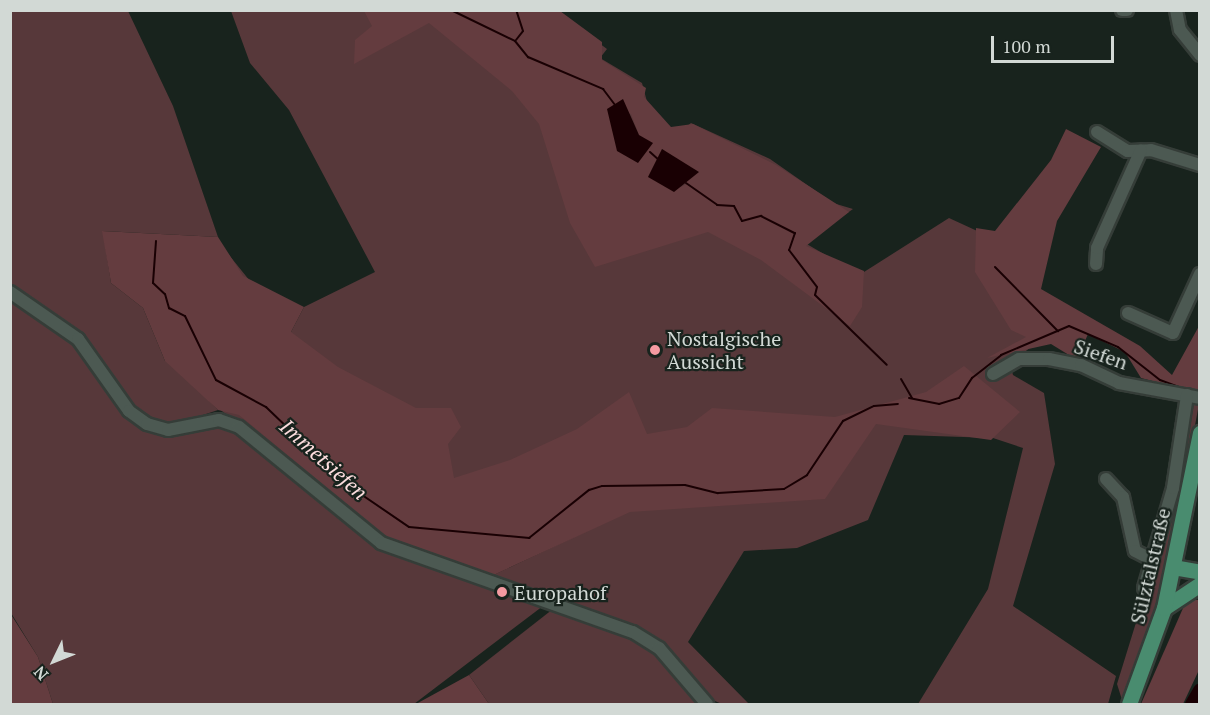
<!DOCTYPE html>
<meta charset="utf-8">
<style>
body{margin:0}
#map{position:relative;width:1210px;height:715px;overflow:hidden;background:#18231d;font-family:"PT Serif",serif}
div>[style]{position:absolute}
.green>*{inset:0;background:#57383a}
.forest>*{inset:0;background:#643c3f}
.water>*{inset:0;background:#190003}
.stream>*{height:2px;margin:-1px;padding:0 1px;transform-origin:1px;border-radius:1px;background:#190003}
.river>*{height:15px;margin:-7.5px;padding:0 7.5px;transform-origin:7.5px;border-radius:7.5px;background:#190003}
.roads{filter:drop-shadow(2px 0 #353d38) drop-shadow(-2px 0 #353d38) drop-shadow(0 2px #353d38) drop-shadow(0 -2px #353d38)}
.minor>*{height:12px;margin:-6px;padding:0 6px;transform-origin:6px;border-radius:6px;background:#4c5952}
.major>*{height:15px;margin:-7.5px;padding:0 7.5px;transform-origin:7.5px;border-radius:7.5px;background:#498c6f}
.dots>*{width:16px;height:16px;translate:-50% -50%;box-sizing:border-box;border:3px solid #18231d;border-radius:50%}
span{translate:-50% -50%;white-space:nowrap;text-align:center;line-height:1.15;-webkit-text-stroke:4.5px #18231d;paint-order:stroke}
.poi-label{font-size:20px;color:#d2d9d5}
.left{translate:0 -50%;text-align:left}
.street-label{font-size:20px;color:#d2d9d5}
.water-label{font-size:21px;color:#fbdcdd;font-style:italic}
.frame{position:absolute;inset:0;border:12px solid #d2d9d5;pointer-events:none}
.north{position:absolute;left:24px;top:631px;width:60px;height:60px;-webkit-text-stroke:4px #18231d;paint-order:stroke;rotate:227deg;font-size:16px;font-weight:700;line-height:24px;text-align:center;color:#d2d9d5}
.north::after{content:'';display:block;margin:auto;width:21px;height:27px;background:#d2d9d5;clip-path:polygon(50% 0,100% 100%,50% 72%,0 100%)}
.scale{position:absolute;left:991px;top:36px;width:123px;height:27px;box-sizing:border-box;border:3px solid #d2d9d5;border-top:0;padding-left:8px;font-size:18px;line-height:21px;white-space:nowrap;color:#d2d9d5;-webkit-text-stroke:4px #18231d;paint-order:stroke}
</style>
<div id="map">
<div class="green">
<div style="clip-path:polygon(11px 11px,128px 11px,173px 106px,218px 237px,103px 231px,111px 283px,143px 308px,165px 361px,229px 255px,291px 332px,304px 307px,375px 272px,289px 110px,250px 63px,231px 11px,556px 11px,607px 49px,600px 58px,642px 83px,649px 109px,676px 135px,691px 123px,770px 159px,833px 203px,853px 209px,805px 243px,836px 261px,864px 272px,949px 218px,1034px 257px,1042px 271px,1031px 287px,1056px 328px,1010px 363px,1013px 375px,1044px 393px,1055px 464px,1013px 606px,1116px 676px,1108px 704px,918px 704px,988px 589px,1023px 448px,993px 438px,904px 435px,868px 520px,797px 548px,744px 551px,688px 642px,749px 704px,722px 704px,701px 695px,672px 653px,635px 626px,485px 579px,625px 513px,386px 541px,208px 400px,218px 410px,176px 424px,148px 419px,133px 407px,81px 335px,11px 288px)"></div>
<div style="clip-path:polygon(11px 297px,67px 334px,142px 426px,235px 428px,341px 516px,425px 564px,543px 606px,414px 704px,53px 704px,38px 657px,11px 613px)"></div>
<div style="clip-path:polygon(1186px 401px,1199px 404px,1176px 527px,1145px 650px,1123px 703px,1117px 684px,1147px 587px)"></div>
<div style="clip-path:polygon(553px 609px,650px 647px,700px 704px,489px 704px,469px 675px)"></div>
</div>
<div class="forest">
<div style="clip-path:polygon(evenodd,364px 11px,560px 11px,602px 42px,602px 60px,646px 88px,644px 97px,671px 127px,693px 124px,776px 165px,849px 212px,806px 246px,864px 271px,862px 307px,850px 326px,761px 260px,708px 232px,595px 267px,570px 223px,539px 124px,512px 91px,429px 23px,354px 64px,355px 40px,372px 26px,364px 11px,608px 109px,631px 114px,639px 135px,608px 109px,364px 11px,662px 149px,687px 167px,687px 184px,681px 187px,648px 177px,662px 149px)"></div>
<div style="clip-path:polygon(1066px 129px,1101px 147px,1057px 221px,1041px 289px,1140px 346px,1172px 375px,1199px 326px,1199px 393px,1141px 378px,1125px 352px,1088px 334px,1077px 360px,1051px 344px,987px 358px,1026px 337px,1011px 330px,975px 272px,976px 228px,995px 231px,1051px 160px)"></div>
<div style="clip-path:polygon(102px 231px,218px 237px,243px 276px,304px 307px,291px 332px,338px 367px,416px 408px,451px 408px,461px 427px,448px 444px,454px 478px,510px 460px,577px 429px,629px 392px,647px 434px,687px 427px,712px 408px,835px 417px,926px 392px,964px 366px,1020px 412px,991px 440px,876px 424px,825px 499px,630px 512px,485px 579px,391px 541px,239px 415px,218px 410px,165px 361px,143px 308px,111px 283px)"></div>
<div style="clip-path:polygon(1187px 599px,1199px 600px,1198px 672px,1183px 704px,1141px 704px)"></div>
<div style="clip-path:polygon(10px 613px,38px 657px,53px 704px,11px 704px)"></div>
<div style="clip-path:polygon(469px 675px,489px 704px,414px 704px,416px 704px)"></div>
</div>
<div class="water">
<div style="clip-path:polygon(623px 99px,639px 135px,653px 143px,638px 163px,617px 151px,607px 109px)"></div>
<div style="clip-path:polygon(662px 149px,699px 172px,674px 192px,648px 177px)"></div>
</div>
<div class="stream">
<div style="left:451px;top:10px;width:71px;rotate:25.8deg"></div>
<div style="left:515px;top:41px;width:21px;rotate:51deg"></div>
<div style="left:528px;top:57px;width:82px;rotate:23.1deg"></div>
<div style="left:603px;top:89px;width:21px;rotate:53deg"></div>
<div style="left:516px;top:40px;width:11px;rotate:-52deg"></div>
<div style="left:523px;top:31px;width:22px;rotate:-108deg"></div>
<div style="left:650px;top:152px;width:12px;rotate:42deg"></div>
<div style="left:686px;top:183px;width:38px;rotate:35deg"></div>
<div style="left:717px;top:205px;width:17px;rotate:3deg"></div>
<div style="left:734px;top:206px;width:17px;rotate:62deg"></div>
<div style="left:742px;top:221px;width:20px;rotate:-15deg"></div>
<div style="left:761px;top:216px;width:38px;rotate:27deg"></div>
<div style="left:795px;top:233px;width:18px;rotate:109deg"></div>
<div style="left:789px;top:250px;width:46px;rotate:52.9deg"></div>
<div style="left:817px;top:287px;width:8px;rotate:104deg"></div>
<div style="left:815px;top:295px;width:100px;rotate:44.2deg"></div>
<div style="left:156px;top:241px;width:42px;rotate:94.1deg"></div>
<div style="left:153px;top:283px;width:16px;rotate:43deg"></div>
<div style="left:165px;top:294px;width:15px;rotate:74deg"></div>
<div style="left:169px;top:308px;width:18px;rotate:27deg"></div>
<div style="left:185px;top:316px;width:71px;rotate:64.2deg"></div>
<div style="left:216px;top:380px;width:57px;rotate:28.4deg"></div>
<div style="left:266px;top:407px;width:111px;rotate:43.9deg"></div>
<div style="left:346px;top:484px;width:76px;rotate:34.3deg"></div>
<div style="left:409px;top:527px;width:121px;rotate:5.2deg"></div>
<div style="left:529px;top:538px;width:77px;rotate:-38.7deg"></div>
<div style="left:589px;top:490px;width:14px;rotate:-17deg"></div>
<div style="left:602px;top:486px;width:83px;rotate:-0.7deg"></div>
<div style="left:685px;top:485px;width:34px;rotate:14deg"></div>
<div style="left:718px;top:493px;width:66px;rotate:-3.5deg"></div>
<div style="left:784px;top:489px;width:27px;rotate:-31deg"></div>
<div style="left:807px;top:475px;width:65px;rotate:-56.3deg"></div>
<div style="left:843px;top:421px;width:34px;rotate:-26deg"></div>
<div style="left:874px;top:406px;width:24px;rotate:-5deg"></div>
<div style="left:995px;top:267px;width:90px;rotate:45.5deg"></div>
<div style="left:901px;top:379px;width:22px;rotate:60deg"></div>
<div style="left:909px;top:398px;width:31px;rotate:11deg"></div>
<div style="left:939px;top:404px;width:21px;rotate:-17deg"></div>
<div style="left:959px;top:398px;width:24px;rotate:-57deg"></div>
<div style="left:972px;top:378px;width:37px;rotate:-38deg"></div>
<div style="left:1001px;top:355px;width:74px;rotate:-23.1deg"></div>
<div style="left:1069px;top:326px;width:53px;rotate:23.2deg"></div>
<div style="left:1118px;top:347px;width:53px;rotate:38.2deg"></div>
<div style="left:1160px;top:380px;width:20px;rotate:20deg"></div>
</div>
<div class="river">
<div style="left:1192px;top:704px;width:16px;rotate:-60deg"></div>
</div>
<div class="roads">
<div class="minor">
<div style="left:1122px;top:10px;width:5px"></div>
<div style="left:1176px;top:10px;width:20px;rotate:79deg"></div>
<div style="left:1180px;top:30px;width:32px;rotate:51deg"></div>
<div style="left:1097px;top:132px;width:36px;rotate:32deg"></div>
<div style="left:1128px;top:151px;width:23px;rotate:-2deg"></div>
<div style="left:1151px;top:150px;width:51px;rotate:17deg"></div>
<div style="left:1096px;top:264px;width:16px;rotate:-86deg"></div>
<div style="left:1097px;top:248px;width:107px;rotate:-65.8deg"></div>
<div style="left:10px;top:292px;width:83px;rotate:34.7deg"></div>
<div style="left:78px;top:339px;width:88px;rotate:54.7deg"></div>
<div style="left:129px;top:411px;width:22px;rotate:36deg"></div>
<div style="left:147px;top:424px;width:22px;rotate:16deg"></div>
<div style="left:168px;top:430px;width:52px;rotate:-11.1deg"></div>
<div style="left:219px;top:420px;width:21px;rotate:19deg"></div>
<div style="left:239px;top:427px;width:183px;rotate:39.2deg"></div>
<div style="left:381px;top:543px;width:267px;rotate:19.5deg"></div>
<div style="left:633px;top:632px;width:31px;rotate:32deg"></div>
<div style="left:659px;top:648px;width:74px;rotate:49.4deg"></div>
<div style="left:1128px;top:313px;width:49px;rotate:24deg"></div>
<div style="left:1173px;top:333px;width:65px;rotate:-65.4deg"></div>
<div style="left:993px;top:374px;width:30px;rotate:-30deg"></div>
<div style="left:1019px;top:359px;width:30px"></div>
<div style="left:1049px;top:359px;width:33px;rotate:11deg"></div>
<div style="left:1081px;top:365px;width:42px;rotate:25.3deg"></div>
<div style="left:1119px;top:383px;width:82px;rotate:10.5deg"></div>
<div style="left:1106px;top:479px;width:25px;rotate:47deg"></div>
<div style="left:1123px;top:497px;width:55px;rotate:77.5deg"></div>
<div style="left:1135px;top:551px;width:18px;rotate:27deg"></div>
<div style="left:1144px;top:588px;width:104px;rotate:-73.8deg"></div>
<div style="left:1173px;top:488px;width:94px;rotate:-81.4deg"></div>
</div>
<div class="major">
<div style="left:1173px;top:567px;width:27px;rotate:10deg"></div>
<div style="left:1164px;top:608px;width:43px;rotate:-33.7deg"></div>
<div style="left:1129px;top:704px;width:102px;rotate:-70deg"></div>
<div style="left:1164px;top:608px;width:179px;rotate:-78.4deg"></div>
</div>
</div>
<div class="dots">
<div style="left:655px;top:350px;background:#f49aa1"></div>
<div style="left:502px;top:592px;background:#f49aa1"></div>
</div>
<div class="poi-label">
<span class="left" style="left:667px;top:350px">Nostalgische<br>Aussicht</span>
<span class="left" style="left:514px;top:592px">Europahof</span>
</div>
<div class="street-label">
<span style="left:1101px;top:354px;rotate:19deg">Siefen</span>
<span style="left:1150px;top:566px;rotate:-77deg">Sülztalstraße</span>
</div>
<div class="water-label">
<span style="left:324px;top:459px;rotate:42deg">Immetsiefen</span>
</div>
<div class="frame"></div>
<div class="north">N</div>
<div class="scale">100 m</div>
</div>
